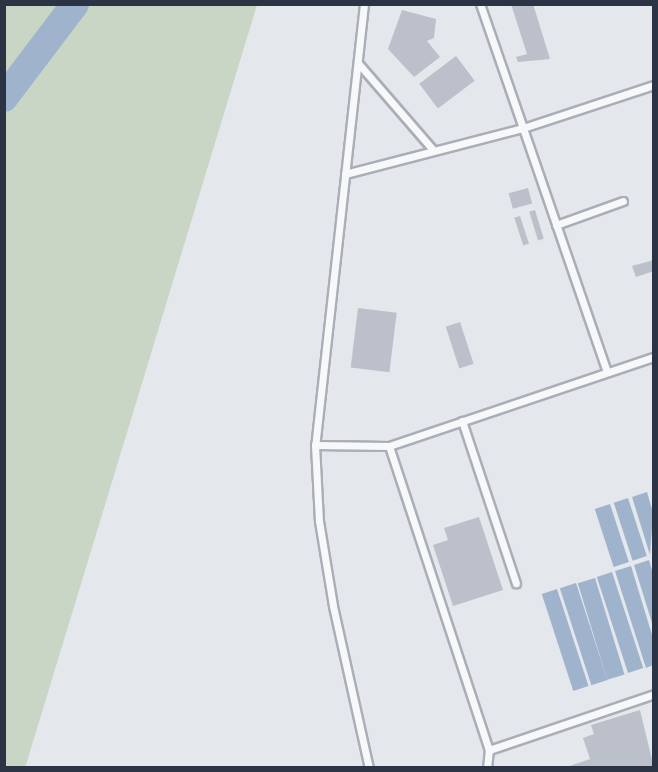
<!DOCTYPE html>
<style>
body{margin:0}
#map{position:relative;width:658px;height:772px;overflow:hidden;background:#e4e7ec;font-family:"Titillium Web",sans-serif}
div>[style]{position:absolute}
.green>*{inset:0;background:#c9d6c5}
.water>*{inset:0;background:#9fb4cc;transform-origin:0 0}
.river>*{height:28px;margin:-14px;padding:0 14px;transform-origin:14px;border-radius:14px;background:#9fb4cc}
.building>*{inset:0;background:#bbc0ca;transform-origin:0 0}
.roads{filter:drop-shadow(2px 0 #a9aeb7) drop-shadow(-2px 0 #a9aeb7) drop-shadow(0 2px #a9aeb7) drop-shadow(0 -2px #a9aeb7)}
.service>*{height:7px;margin:-3.5px;padding:0 3.5px;transform-origin:3.5px;border-radius:3.5px;background:#f7f8fa}
span{translate:-50% -50%;white-space:nowrap;text-align:center;line-height:1.15;-webkit-text-stroke:5px #f4f6f9;paint-order:stroke}
.frame{position:absolute;inset:0;border:6px solid #2b3445;pointer-events:none}
</style>
<div id="map">
<div class="green">
<div style="clip-path:polygon(4px 5px,257px 5px,25px 768px,4px 767px)"></div>
</div>
<div class="water">
<div style="clip-path:polygon(647px 492px,653px 513px,650px 555px,632px 497px)"></div>
<div style="left:628px;top:498px;width:61px;height:15px;rotate:72deg"></div>
<div style="left:610px;top:504px;width:61px;height:16px;rotate:72deg"></div>
<div style="clip-path:polygon(649px 560px,653px 574px,653px 626px,634px 565px)"></div>
<div style="clip-path:polygon(631px 566px,653px 638px,653px 665px,646px 668px,615px 571px)"></div>
<div style="left:612px;top:572px;width:101px;height:16px;rotate:72deg"></div>
<div style="left:595px;top:578px;width:101px;height:18px;rotate:73deg"></div>
<div style="left:576px;top:583px;width:102px;height:17px;rotate:72deg"></div>
<div style="left:557px;top:589px;width:102px;height:16px;rotate:72deg"></div>
</div>
<div class="river">
<div style="left:4px;top:98px;width:118px;rotate:-52.9deg"></div>
</div>
<div class="building">
<div style="clip-path:polygon(511px 4px,533px 4px,550px 59px,518px 62px,516px 57px,527px 54px)"></div>
<div style="clip-path:polygon(402px 10px,436px 19px,434px 38px,427px 41px,440px 57px,414px 77px,388px 49px)"></div>
<div style="left:456px;top:56px;width:31px;height:46px;rotate:53deg"></div>
<div style="left:528px;top:188px;width:16px;height:20px;rotate:75deg"></div>
<div style="left:535px;top:210px;width:30px;height:6px;rotate:73deg"></div>
<div style="left:520px;top:216px;width:29px;height:6px;rotate:72deg"></div>
<div style="clip-path:polygon(654px 260px,654px 271px,636px 277px,632px 266px)"></div>
<div style="left:358px;top:308px;width:39px;height:60px;rotate:7deg"></div>
<div style="left:460px;top:322px;width:44px;height:15px;rotate:72deg"></div>
<div style="clip-path:polygon(479px 517px,503px 590px,453px 606px,433px 545px,448px 540px,444px 528px)"></div>
<div style="clip-path:polygon(640px 710px,654px 768px,564px 768px,590px 759px,583px 738px,594px 734px,591px 725px)"></div>
</div>
<div class="roads">
<div class="service">
<div style="left:364px;top:4px;width:444px;rotate:96.3deg"></div>
<div style="left:315px;top:445px;width:76px;rotate:87deg"></div>
<div style="left:319px;top:521px;width:86px;rotate:80.6deg"></div>
<div style="left:333px;top:606px;width:166px;rotate:77.5deg"></div>
<div style="left:358px;top:63px;width:116px;rotate:49.2deg"></div>
<div style="left:345px;top:174px;width:184px;rotate:-14.5deg"></div>
<div style="left:523px;top:128px;width:131px;rotate:-109.1deg"></div>
<div style="left:556px;top:225px;width:71px;rotate:-19.7deg"></div>
<div style="left:607px;top:372px;width:258px;rotate:-109deg"></div>
<div style="left:523px;top:128px;width:138px;rotate:-18.2deg"></div>
<div style="left:462px;top:421px;width:171px;rotate:71.6deg"></div>
<div style="left:315px;top:445px;width:74px;rotate:0.8deg"></div>
<div style="left:389px;top:446px;width:280px;rotate:-18.6deg"></div>
<div style="left:389px;top:446px;width:320px;rotate:71.8deg"></div>
<div style="left:487px;top:768px;width:18px;rotate:-84deg"></div>
<div style="left:489px;top:750px;width:174px;rotate:-18.7deg"></div>
</div>
</div>
<div class="frame"></div>
</div>
